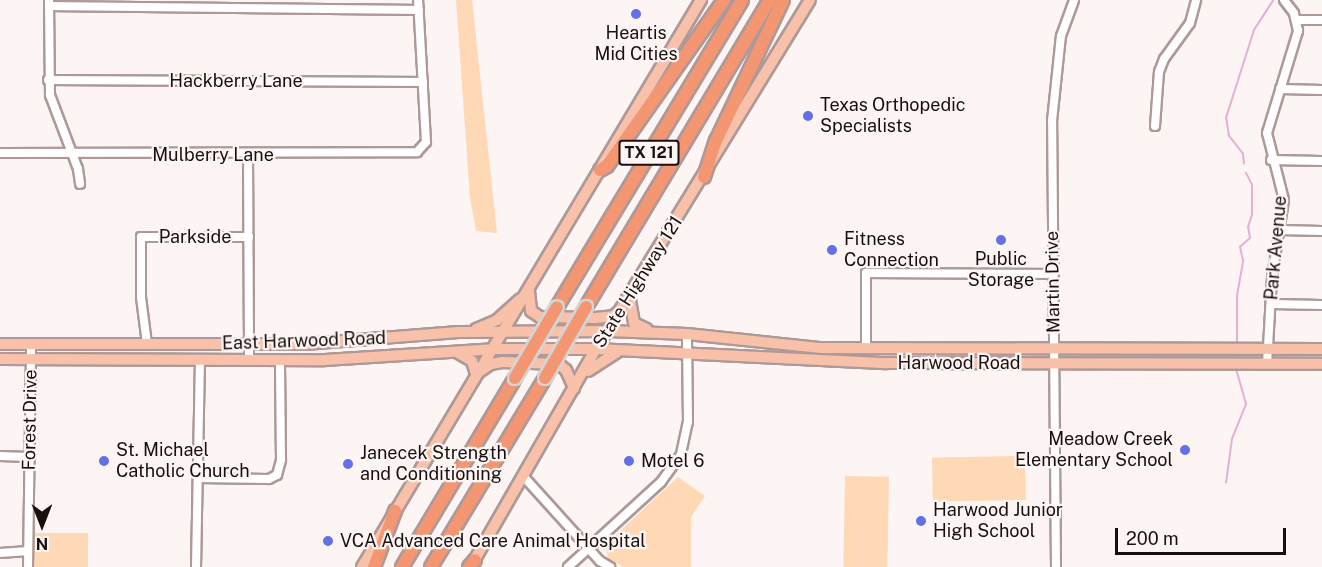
<!DOCTYPE html>
<style>
body{margin:0}
#map{position:relative;width:1322px;height:567px;overflow:hidden;background:#fdf4f4;font-family:"Public Sans",sans-serif}
div>[style]{position:absolute}
.green>*{inset:0;background:#ffd8b6;transform-origin:0 0}
.stream>*{height:1.5px;margin:-0.75px;padding:0 0.75px;transform-origin:0.75px;border-radius:0.75px;background:#e3b1d3}
.roads{filter:drop-shadow(2px 0 #ad9998) drop-shadow(-2px 0 #ad9998) drop-shadow(0 2px #ad9998) drop-shadow(0 -2px #ad9998)}
.minor>*{height:8px;margin:-4px;padding:0 4px;transform-origin:4px;border-radius:4px;background:#fff}
.major>*{height:10px;margin:-5px;padding:0 5px;transform-origin:5px;border-radius:5px;background:#f9c0aa}
.highway>*{height:12px;margin:-6px;padding:0 6px;transform-origin:6px;border-radius:6px;background:#f59672}
.bridges{filter:drop-shadow(2px 0 #d5d4d4) drop-shadow(-2px 0 #d5d4d4) drop-shadow(0 2px #d5d4d4) drop-shadow(0 -2px #d5d4d4)}
.highway-bridge>*{height:12px;margin:-6px;padding:0 6px;transform-origin:6px;border-radius:6px;background:#f59672}
.dots>*{width:16px;height:16px;translate:-50% -50%;box-sizing:border-box;border:3px solid #fdf4f4;border-radius:50%}
span{translate:-50% -50%;white-space:nowrap;text-align:center;line-height:1.15;-webkit-text-stroke:4.5px #fdf4f4;paint-order:stroke}
.shield-label span{padding:2px 4px;background:#fdf4f4;border:2px solid;border-radius:4px;-webkit-text-stroke-width:0}
.shield-label{font-size:16px;color:#17100f;font-weight:700}
.poi-label{font-size:18px;color:#17100f}
.left{translate:0 -50%;text-align:left}
.right{translate:-100% -50%;text-align:right}
.street-label{font-size:18px;color:#17100f}
.north{position:absolute;left:12px;top:495px;width:60px;height:60px;-webkit-text-stroke:4px #fdf4f4;paint-order:stroke;rotate:180deg;font-size:16px;font-weight:700;line-height:24px;text-align:center;color:#17100f}
.north::after{content:'';display:block;margin:auto;width:21px;height:27px;background:#17100f;clip-path:polygon(50% 0,100% 100%,50% 72%,0 100%)}
.scale{position:absolute;left:1115px;top:528px;width:171px;height:27px;box-sizing:border-box;border:3px solid #17100f;border-top:0;padding-left:8px;font-size:18px;line-height:21px;white-space:nowrap;color:#17100f;-webkit-text-stroke:4px #fdf4f4;paint-order:stroke}
</style>
<div id="map">
<div class="green">
<div style="clip-path:polygon(456px 0,472px 0,497px 233px,476px 231px,470px 198px)"></div>
<div style="left:1025px;top:456px;width:44px;height:93px;rotate:89deg"></div>
<div style="left:845px;top:476px;width:44px;height:91px;rotate:1deg"></div>
<div style="clip-path:polygon(678px 477px,705px 496px,691px 517px,691px 567px,623px 567px,608px 558px,605px 545px)"></div>
<div style="left:88px;top:533px;width:34px;height:54px;rotate:90deg"></div>
</div>
<div class="stream">
<div style="left:1244px;top:164px;width:10px;rotate:-96deg"></div>
<div style="left:1243px;top:154px;width:23px;rotate:-128deg"></div>
<div style="left:1229px;top:136px;width:18px;rotate:-99deg"></div>
<div style="left:1226px;top:118px;width:92px;rotate:-72.3deg"></div>
<div style="left:1254px;top:30px;width:35px;rotate:-57deg"></div>
<div style="left:1237px;top:344px;width:48px;rotate:-90deg"></div>
<div style="left:1237px;top:296px;width:36px;rotate:-80deg"></div>
<div style="left:1243px;top:261px;width:14px;rotate:-102deg"></div>
<div style="left:1240px;top:247px;width:13px;rotate:-42deg"></div>
<div style="left:1250px;top:238px;width:11px;rotate:-100deg"></div>
<div style="left:1248px;top:227px;width:13px;rotate:-72deg"></div>
<div style="left:1252px;top:215px;width:30px;rotate:-90deg"></div>
<div style="left:1252px;top:185px;width:13px;rotate:-117deg"></div>
<div style="left:1226px;top:483px;width:44px;rotate:-82.2deg"></div>
<div style="left:1232px;top:439px;width:38px;rotate:-68deg"></div>
<div style="left:1246px;top:404px;width:35px;rotate:-106deg"></div>
</div>
<div class="roads">
<div class="minor">
<div style="left:49px;top:0;width:95px;rotate:89.4deg"></div>
<div style="left:50px;top:95px;width:79px;rotate:69.3deg"></div>
<div style="left:78px;top:169px;width:15px;rotate:82deg"></div>
<div style="left:49px;top:6px;width:370px;rotate:0.6deg"></div>
<div style="left:1296px;top:20px;width:26px"></div>
<div style="left:48px;top:80px;width:375px;rotate:0.3deg"></div>
<div style="left:1280px;top:89px;width:42px;rotate:1.4deg"></div>
<div style="left:1155px;top:126px;width:54px;rotate:-85.8deg"></div>
<div style="left:1159px;top:72px;width:14px;rotate:-69deg"></div>
<div style="left:1164px;top:59px;width:44px;rotate:-54.2deg"></div>
<div style="left:1190px;top:23px;width:24px;rotate:-75deg"></div>
<div style="left:0;top:153px;width:417px;rotate:-0.1deg"></div>
<div style="left:417px;top:152px;width:13px;rotate:-48deg"></div>
<div style="left:426px;top:142px;width:142px;rotate:-93.2deg"></div>
<div style="left:248px;top:155px;width:206px;rotate:89.7deg"></div>
<div style="left:1271px;top:160px;width:51px;rotate:1.1deg"></div>
<div style="left:1280px;top:230px;width:42px;rotate:1.4deg"></div>
<div style="left:1271px;top:304px;width:51px;rotate:1.1deg"></div>
<div style="left:147px;top:344px;width:47px;rotate:-97.3deg"></div>
<div style="left:141px;top:297px;width:60px;rotate:-90deg"></div>
<div style="left:141px;top:237px;width:108px"></div>
<div style="left:866px;top:348px;width:75px;rotate:-90deg"></div>
<div style="left:866px;top:273px;width:188px;rotate:0.3deg"></div>
<div style="left:1267px;top:364px;width:87px;rotate:-86.7deg"></div>
<div style="left:1272px;top:277px;width:78px;rotate:-81.1deg"></div>
<div style="left:1284px;top:200px;width:69px;rotate:-104.2deg"></div>
<div style="left:1267px;top:133px;width:107px;rotate:-73.1deg"></div>
<div style="left:1298px;top:31px;width:18px;rotate:-103deg"></div>
<div style="left:1294px;top:13px;width:16px;rotate:-128deg"></div>
<div style="left:0;top:456px;width:29px;rotate:2deg"></div>
<div style="left:524px;top:477px;width:113px;rotate:47.9deg"></div>
<div style="left:600px;top:561px;width:12px;rotate:31deg"></div>
<div style="left:198px;top:478px;width:71px;rotate:0.8deg"></div>
<div style="left:269px;top:479px;width:9px;rotate:-27deg"></div>
<div style="left:277px;top:475px;width:16px;rotate:-75deg"></div>
<div style="left:281px;top:460px;width:99px;rotate:-90.6deg"></div>
<div style="left:0;top:553px;width:28px;rotate:-4deg"></div>
<div style="left:28px;top:567px;width:223px;rotate:-89.2deg"></div>
<div style="left:196px;top:567px;width:207px;rotate:-88.9deg"></div>
<div style="left:568px;top:567px;width:126px;rotate:-42.4deg"></div>
<div style="left:661px;top:482px;width:34px;rotate:-54deg"></div>
<div style="left:681px;top:454px;width:33px;rotate:-78deg"></div>
<div style="left:688px;top:422px;width:88px;rotate:-90.7deg"></div>
<div style="left:1056px;top:567px;width:446px;rotate:-90.5deg"></div>
<div style="left:1052px;top:121px;width:85px;rotate:-84deg"></div>
<div style="left:1061px;top:36px;width:38px;rotate:-70deg"></div>
</div>
<div class="major">
<div style="left:529px;top:291px;width:20px;rotate:84deg"></div>
<div style="left:531px;top:311px;width:11px;rotate:34deg"></div>
<div style="left:540px;top:317px;width:55px;rotate:1deg"></div>
<div style="left:595px;top:318px;width:18px;rotate:-6deg"></div>
<div style="left:613px;top:316px;width:9px;rotate:-36deg"></div>
<div style="left:630px;top:300px;width:23px;rotate:80deg"></div>
<div style="left:634px;top:323px;width:14px;rotate:25deg"></div>
<div style="left:476px;top:329px;width:23px;rotate:-23deg"></div>
<div style="left:497px;top:320px;width:31px;rotate:-42deg"></div>
<div style="left:0;top:344px;width:305px"></div>
<div style="left:305px;top:344px;width:154px;rotate:-4.5deg"></div>
<div style="left:459px;top:332px;width:149px;rotate:-0.4deg"></div>
<div style="left:608px;top:331px;width:79px;rotate:2.2deg"></div>
<div style="left:687px;top:334px;width:135px;rotate:6deg"></div>
<div style="left:821px;top:348px;width:501px;rotate:0.11deg"></div>
<div style="left:458px;top:353px;width:16px;rotate:30deg"></div>
<div style="left:472px;top:361px;width:14px;rotate:73deg"></div>
<div style="left:476px;top:374px;width:18px;rotate:-34deg"></div>
<div style="left:491px;top:364px;width:11px;rotate:-10deg"></div>
<div style="left:502px;top:362px;width:57px;rotate:2deg"></div>
<div style="left:559px;top:364px;width:9px;rotate:41deg"></div>
<div style="left:566px;top:370px;width:20px;rotate:66deg"></div>
<div style="left:0;top:359px;width:325px;rotate:0.2deg"></div>
<div style="left:325px;top:360px;width:168px;rotate:-3.7deg"></div>
<div style="left:493px;top:349px;width:103px"></div>
<div style="left:596px;top:349px;width:291px;rotate:2.8deg"></div>
<div style="left:887px;top:363px;width:435px;rotate:0.1deg"></div>
<div style="left:588px;top:371px;width:35px;rotate:-33deg"></div>
<div style="left:471px;top:566px;width:250px;rotate:-60.1deg"></div>
<div style="left:596px;top:349px;width:409px;rotate:-58.5deg"></div>
<div style="left:362px;top:567px;width:661px;rotate:-59.13deg"></div>
</div>
<div class="highway">
<div style="left:600px;top:170px;width:8px;rotate:-30deg"></div>
<div style="left:607px;top:166px;width:203px;rotate:-54.8deg"></div>
<div style="left:704px;top:177px;width:38px;rotate:-72deg"></div>
<div style="left:716px;top:141px;width:156px;rotate:-64.6deg"></div>
<div style="left:557px;top:307px;width:358px;rotate:-58.9deg"></div>
<div style="left:586px;top:307px;width:358px;rotate:-59.1deg"></div>
<div style="left:374px;top:567px;width:60px;rotate:-69.4deg"></div>
<div style="left:402px;top:567px;width:220px;rotate:-59.1deg"></div>
<div style="left:431px;top:567px;width:221px;rotate:-58.9deg"></div>
<div style="left:469px;top:567px;width:9px;rotate:-49deg"></div>
</div>
</div>
<div class="bridges">
<div class="highway-bridge">
<div style="left:515px;top:378px;width:82px;rotate:-59.4deg"></div>
<div style="left:545px;top:378px;width:82px;rotate:-60deg"></div>
</div>
</div>
<div class="dots">
<div style="left:636px;top:14px;background:#6370e8"></div>
<div style="left:808px;top:116px;background:#6370e8"></div>
<div style="left:1001px;top:240px;background:#6370e8"></div>
<div style="left:832px;top:250px;background:#6370e8"></div>
<div style="left:1185px;top:450px;background:#6370e8"></div>
<div style="left:104px;top:461px;background:#6370e8"></div>
<div style="left:629px;top:461px;background:#6370e8"></div>
<div style="left:348px;top:464px;background:#6370e8"></div>
<div style="left:921px;top:521px;background:#6370e8"></div>
<div style="left:328px;top:541px;background:#6370e8"></div>
</div>
<div class="shield-label">
<span style="left:649px;top:153px">TX 121</span>
</div>
<div class="poi-label">
<span style="left:636px;top:44px">Heartis<br>Mid Cities</span>
<span class="left" style="left:820px;top:116px">Texas Orthopedic<br>Specialists</span>
<span class="left" style="left:844px;top:250px">Fitness<br>Connection</span>
<span style="left:1001px;top:270px">Public<br>Storage</span>
<span class="right" style="left:1173px;top:450px">Meadow Creek<br>Elementary School</span>
<span class="left" style="left:116px;top:461px">St. Michael<br>Catholic Church</span>
<span class="left" style="left:360px;top:464px">Janecek Strength<br>and Conditioning</span>
<span class="left" style="left:641px;top:461px">Motel 6</span>
<span class="left" style="left:933px;top:521px">Harwood Junior<br>High School</span>
<span class="left" style="left:340px;top:541px">VCA Advanced Care Animal Hospital</span>
</div>
<div class="street-label">
<span style="left:236px;top:81px">Hackberry Lane</span>
<span style="left:213px;top:155px">Mulberry Lane</span>
<span style="left:195px;top:237px">Parkside</span>
<span style="left:1276px;top:248px;rotate:-85deg">Park Avenue</span>
<span style="left:638px;top:282px;rotate:-58deg">State Highway 121</span>
<span style="left:1053px;top:282px;rotate:-91deg">Martin Drive</span>
<span style="left:304px;top:341px;rotate:-2deg">East Harwood Road</span>
<span style="left:959px;top:363px">Harwood Road</span>
<span style="left:30px;top:420px;rotate:-89deg">Forest Drive</span>
</div>
<div class="north">N</div>
<div class="scale">200 m</div>
</div>
